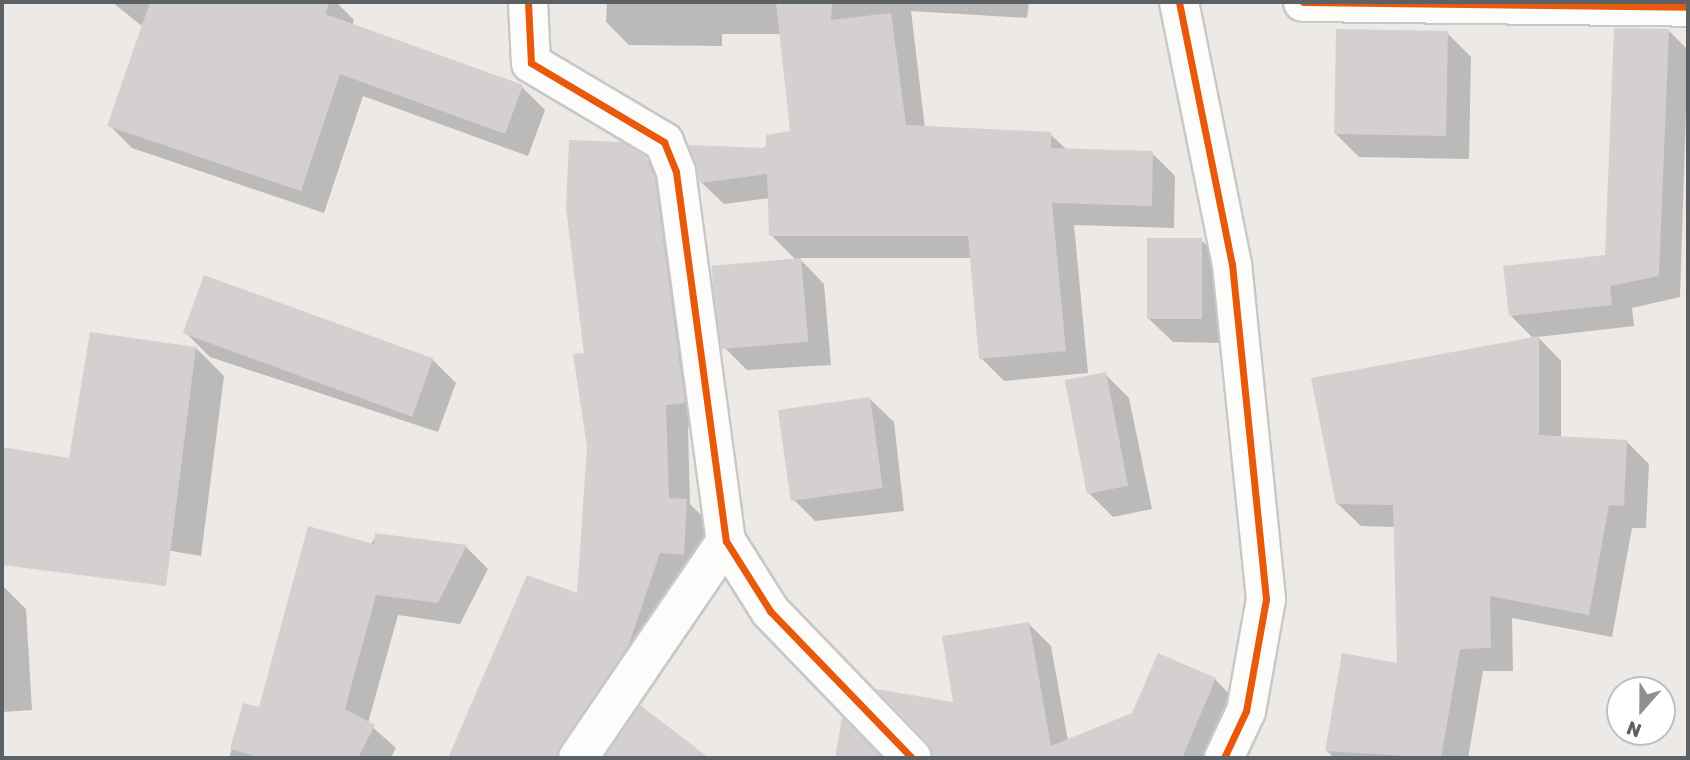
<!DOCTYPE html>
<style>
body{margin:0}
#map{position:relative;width:1690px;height:760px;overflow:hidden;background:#ece9e6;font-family:Rubik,sans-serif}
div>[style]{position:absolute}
.shadow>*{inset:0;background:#0003}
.building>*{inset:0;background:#d3d0cf;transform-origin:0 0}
.roads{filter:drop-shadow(2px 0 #c8c8c8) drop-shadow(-2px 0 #c8c8c8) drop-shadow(0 2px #c8c8c8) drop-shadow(0 -2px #c8c8c8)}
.minor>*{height:38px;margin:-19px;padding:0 19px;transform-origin:19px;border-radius:19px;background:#fcfcfb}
.cycleway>*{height:7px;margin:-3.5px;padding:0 3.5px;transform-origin:3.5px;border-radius:3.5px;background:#e8590c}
span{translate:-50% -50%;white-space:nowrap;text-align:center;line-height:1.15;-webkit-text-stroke:5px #fff;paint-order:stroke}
.frame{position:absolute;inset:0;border:4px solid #5b6165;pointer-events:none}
.north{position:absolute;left:1606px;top:676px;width:70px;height:70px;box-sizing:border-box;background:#fff;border:2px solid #bdc0c1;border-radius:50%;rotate:201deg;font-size:19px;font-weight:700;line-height:28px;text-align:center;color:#5b6165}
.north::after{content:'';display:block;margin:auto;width:24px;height:32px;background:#8e9192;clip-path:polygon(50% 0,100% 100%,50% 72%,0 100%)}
</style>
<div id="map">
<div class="shadow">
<div style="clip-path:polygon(112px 2px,336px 2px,354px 20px,352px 26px,522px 87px,545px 110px,528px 156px,363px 96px,324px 213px,132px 148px,109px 125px,143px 27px)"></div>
<div style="clip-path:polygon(607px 2px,1029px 2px,1027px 18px,911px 11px,925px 128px,1050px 134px,1067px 150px,1152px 153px,1175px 176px,1174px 228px,1074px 225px,1088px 373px,1004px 381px,981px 358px,972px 258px,799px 258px,824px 284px,831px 365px,747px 370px,723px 346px,796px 260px,771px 235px,770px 198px,724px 204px,701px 182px,791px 133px,781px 34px,722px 34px,722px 46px,629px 45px,606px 22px)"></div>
<div style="clip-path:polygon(1668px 30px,1688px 50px,1680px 297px,1632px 308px,1634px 326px,1538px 337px,1561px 361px,1561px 438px,1626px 441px,1649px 464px,1646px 528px,1632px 528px,1612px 637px,1512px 618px,1513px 671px,1483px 671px,1468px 758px,1334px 758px,1327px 751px,1399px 665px,1396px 527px,1361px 526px,1337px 503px,1534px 339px,1511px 316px,1606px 257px)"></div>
<div style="clip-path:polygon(1447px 33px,1471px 57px,1469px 159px,1359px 157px,1335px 133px)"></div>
<div style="clip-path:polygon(645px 158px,668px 181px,707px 425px,688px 427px,690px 504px,709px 523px,706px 576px,592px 758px,459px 758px,579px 595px,588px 447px,586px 354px)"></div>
<div style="clip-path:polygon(1201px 240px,1225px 264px,1224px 343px,1173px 342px,1149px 319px)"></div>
<div style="clip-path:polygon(186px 333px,432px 359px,456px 383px,438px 432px,210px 357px)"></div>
<div style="clip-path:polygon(196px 348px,224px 376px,201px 556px,2px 522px,2px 449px,71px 460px)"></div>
<div style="clip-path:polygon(1105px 374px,1129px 398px,1152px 509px,1113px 517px,1089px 493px)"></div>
<div style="clip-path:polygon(870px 399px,894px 422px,904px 511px,815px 521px,791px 497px)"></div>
<div style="clip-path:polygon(377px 535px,466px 547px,488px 569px,460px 624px,398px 615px,368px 723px,396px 748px,391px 758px,229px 758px,245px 705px,260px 710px)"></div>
<div style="clip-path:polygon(2px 585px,26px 609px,32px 710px,2px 712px)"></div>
<div style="clip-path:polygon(1029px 624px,1051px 646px,1068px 741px,1215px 679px,1231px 696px,1204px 758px,934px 758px,930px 742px,955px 704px)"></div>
<div style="clip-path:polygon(641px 708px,706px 758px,604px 758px)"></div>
</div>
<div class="building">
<div style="clip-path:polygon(150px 2px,330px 2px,325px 14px,523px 85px,505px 134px,340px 74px,301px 191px,107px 126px)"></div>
<div style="clip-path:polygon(776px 2px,832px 2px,831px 20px,891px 13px,906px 125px,1051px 132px,1051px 148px,1153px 151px,1152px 206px,1052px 203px,1066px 351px,979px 359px,968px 236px,769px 236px,767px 174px,700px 183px,689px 145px,766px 148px,766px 135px,790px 131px)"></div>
<div style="clip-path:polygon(1614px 28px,1669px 29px,1659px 276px,1610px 286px,1612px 305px,1509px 316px,1503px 266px,1605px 255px)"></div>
<div style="left:1336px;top:29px;width:112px;height:105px;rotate:1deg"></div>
<div style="clip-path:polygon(569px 140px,622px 142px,646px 157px,655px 178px,685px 403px,666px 405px,669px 498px,687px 499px,684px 555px,660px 553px,629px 644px,556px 758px,448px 758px,527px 575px,577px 593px,587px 447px,573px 354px,584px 353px,566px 208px)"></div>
<div style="left:1147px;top:238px;width:55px;height:81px"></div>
<div style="left:801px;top:258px;width:84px;height:90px;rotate:85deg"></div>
<div style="left:204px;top:275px;width:244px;height:62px;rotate:20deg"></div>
<div style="clip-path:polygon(90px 332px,196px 347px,166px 586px,2px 565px,2px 447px,69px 458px)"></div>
<div style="clip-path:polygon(1539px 336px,1539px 435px,1627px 440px,1624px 506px,1609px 505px,1589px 615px,1490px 596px,1491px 648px,1460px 649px,1441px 758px,1325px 751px,1342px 653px,1397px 663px,1393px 505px,1336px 504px,1311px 378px)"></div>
<div style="left:1106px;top:372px;width:116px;height:42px;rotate:79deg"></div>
<div style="left:870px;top:397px;width:92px;height:93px;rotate:82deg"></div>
<div style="clip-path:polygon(308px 526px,374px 544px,375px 533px,467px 545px,438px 603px,376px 595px,345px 709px,375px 725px,358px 758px,261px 758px,230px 749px,243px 703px,259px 707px)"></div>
<div style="clip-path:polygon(1029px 622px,1051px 746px,1132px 713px,1158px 653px,1216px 678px,1182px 758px,933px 758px,928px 743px,876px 689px,953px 702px,942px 636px)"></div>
<div style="clip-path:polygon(640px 705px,709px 758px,604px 758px)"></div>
<div style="clip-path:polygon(842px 717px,882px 758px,835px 758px)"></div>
</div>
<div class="roads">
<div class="minor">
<div style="left:528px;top:2px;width:61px;rotate:87.2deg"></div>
<div style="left:531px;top:63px;width:155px;rotate:30.7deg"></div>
<div style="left:664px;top:142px;width:32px;rotate:68deg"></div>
<div style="left:676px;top:172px;width:372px;rotate:82.3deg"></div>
<div style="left:726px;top:541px;width:83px;rotate:57.8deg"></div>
<div style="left:770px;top:611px;width:204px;rotate:46deg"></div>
<div style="left:1179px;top:2px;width:267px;rotate:78.6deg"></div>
<div style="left:1232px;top:264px;width:337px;rotate:84.2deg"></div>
<div style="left:1266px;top:599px;width:114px;rotate:100.1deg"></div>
<div style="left:1246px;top:711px;width:52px;rotate:115.1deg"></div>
<div style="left:1303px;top:2px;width:385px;rotate:0.7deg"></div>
<div style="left:578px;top:758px;width:263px;rotate:-55.7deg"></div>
</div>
</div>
<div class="cycleway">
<div style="left:528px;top:2px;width:61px;rotate:87.2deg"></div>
<div style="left:531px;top:63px;width:155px;rotate:30.7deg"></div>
<div style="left:664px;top:142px;width:32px;rotate:68deg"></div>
<div style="left:676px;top:172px;width:372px;rotate:82.3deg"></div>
<div style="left:726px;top:541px;width:83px;rotate:57.8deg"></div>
<div style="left:770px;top:611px;width:204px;rotate:46deg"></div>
<div style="left:1179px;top:2px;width:267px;rotate:78.6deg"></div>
<div style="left:1232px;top:264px;width:337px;rotate:84.2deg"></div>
<div style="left:1266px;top:599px;width:114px;rotate:100.1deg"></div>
<div style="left:1246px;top:711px;width:52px;rotate:115.1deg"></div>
<div style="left:1303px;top:2px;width:385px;rotate:0.7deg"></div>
</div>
<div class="frame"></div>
<div class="north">N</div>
</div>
